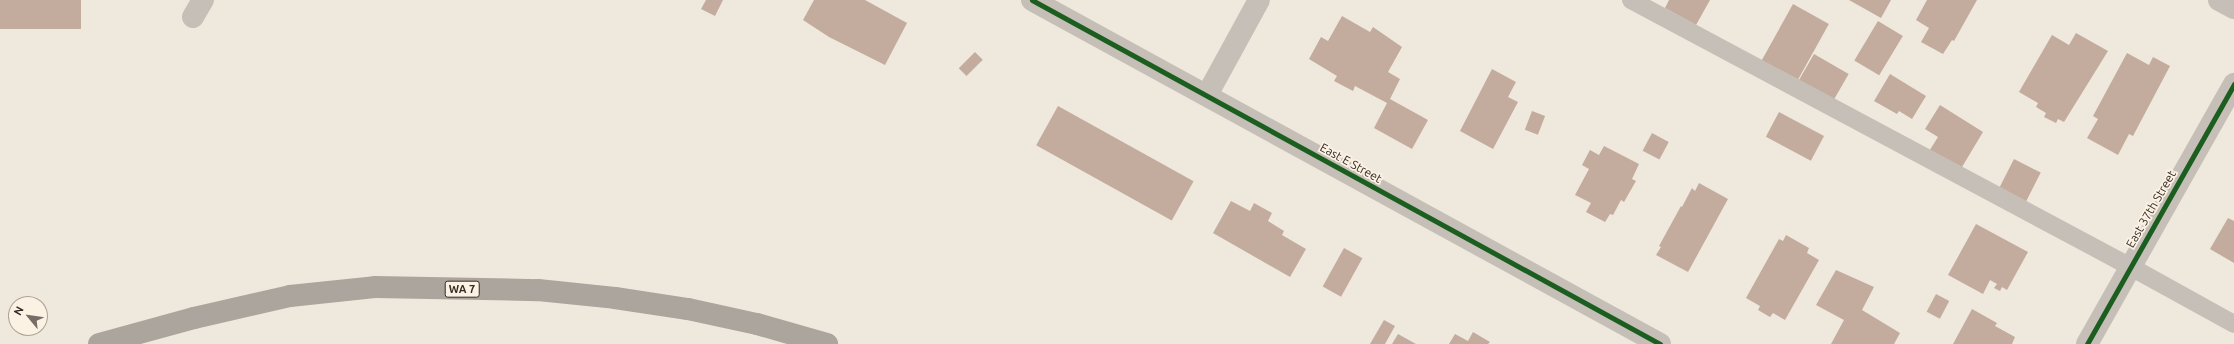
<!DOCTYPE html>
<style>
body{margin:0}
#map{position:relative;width:2234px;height:344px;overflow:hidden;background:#eee8dd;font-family:Ubuntu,sans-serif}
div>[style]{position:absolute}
.building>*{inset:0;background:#c3ac9d;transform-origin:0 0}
.service>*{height:18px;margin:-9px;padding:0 9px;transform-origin:9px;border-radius:9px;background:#c6bfb7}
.minor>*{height:22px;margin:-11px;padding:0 11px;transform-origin:11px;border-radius:11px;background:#c6bfb7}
.motorway>*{height:22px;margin:-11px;padding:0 11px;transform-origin:11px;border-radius:11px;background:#aca59d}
.cycleway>*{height:5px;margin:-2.5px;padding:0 2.5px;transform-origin:2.5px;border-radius:2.5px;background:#1b5e20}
span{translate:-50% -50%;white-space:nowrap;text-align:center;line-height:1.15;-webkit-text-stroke:3.5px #fbf2e4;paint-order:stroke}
.shield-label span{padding:1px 3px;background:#fbf2e4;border:1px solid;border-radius:3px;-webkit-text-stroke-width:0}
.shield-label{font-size:11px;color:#362c25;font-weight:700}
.street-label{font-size:12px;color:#362c25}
.north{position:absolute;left:8px;top:296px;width:40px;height:40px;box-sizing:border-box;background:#fbf2e4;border:1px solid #aca398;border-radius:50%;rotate:299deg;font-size:11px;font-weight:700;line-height:16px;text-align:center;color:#362c25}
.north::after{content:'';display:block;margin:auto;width:14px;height:18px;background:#766e65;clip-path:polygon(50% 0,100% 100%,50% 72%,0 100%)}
</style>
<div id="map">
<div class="building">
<div style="left:0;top:0;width:81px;height:29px"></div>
<div style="clip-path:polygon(706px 0,723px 0,715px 16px,701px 9px)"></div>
<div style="clip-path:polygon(814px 0,865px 0,907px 23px,885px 65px,829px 37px,803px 20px)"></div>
<div style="clip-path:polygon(1669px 0,1710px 0,1696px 25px,1665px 8px)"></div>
<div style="clip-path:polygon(1849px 0,1891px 0,1881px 18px)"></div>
<div style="clip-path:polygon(1927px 0,1977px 0,1954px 41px,1952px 40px,1943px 54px,1921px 42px,1929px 28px,1916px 20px)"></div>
<div style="left:1793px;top:4px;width:41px;height:65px;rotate:29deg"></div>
<div style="clip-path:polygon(1342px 16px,1370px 32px,1373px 27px,1402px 47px,1388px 72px,1400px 79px,1390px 99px,1428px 120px,1412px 149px,1374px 128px,1387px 103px,1355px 86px,1353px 91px,1334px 81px,1337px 76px,1309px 59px,1321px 37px,1328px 41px)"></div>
<div style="left:1878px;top:21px;width:29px;height:46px;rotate:31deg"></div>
<div style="clip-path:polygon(2076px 33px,2108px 51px,2064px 122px,2058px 119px,2056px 123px,2044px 117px,2046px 113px,2036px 107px,2038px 103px,2019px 92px,2052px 35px,2069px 45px)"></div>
<div style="left:975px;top:52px;width:11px;height:23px;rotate:45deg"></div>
<div style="clip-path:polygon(2127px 53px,2149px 65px,2153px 57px,2170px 66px,2133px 136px,2129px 134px,2118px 155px,2087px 138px,2098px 119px,2093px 116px)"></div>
<div style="left:1814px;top:54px;width:40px;height:32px;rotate:30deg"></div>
<div style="clip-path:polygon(1492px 69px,1516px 82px,1508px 97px,1518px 102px,1493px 149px,1460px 131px)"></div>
<div style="clip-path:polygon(1890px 74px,1926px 96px,1912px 119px,1899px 111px,1897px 114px,1874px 101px)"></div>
<div style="clip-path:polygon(1940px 105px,1983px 132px,1959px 172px,1928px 153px,1938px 137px,1925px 129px)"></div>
<div style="left:1058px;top:106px;width:155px;height:45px;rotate:29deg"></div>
<div style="left:1532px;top:111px;width:14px;height:20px;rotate:21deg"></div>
<div style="left:1779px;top:112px;width:51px;height:28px;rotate:28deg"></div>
<div style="left:1652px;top:133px;width:19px;height:20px;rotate:28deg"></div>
<div style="clip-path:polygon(1604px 146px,1639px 164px,1632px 179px,1636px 181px,1624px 202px,1621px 200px,1613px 215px,1610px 214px,1605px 222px,1586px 212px,1591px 203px,1575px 195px,1589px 169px,1582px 165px,1590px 150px,1599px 155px)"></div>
<div style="left:2014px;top:159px;width:30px;height:34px;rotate:27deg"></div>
<div style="clip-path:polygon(1699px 183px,1728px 199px,1688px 272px,1656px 255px,1661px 247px,1659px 246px,1681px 206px,1682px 207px,1692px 188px,1695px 191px)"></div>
<div style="clip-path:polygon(1231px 201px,1250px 211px,1254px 203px,1272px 213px,1268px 221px,1284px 231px,1282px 235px,1306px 249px,1290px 277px,1213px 233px)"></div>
<div style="clip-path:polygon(2228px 218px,2234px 221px,2234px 263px,2210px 249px)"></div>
<div style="clip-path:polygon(1976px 224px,2028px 252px,2007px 290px,2002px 287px,2000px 291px,1994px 288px,1997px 284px,1990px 280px,1983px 294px,1948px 275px)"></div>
<div style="clip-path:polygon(1786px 235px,1809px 248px,1807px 253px,1819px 260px,1785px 320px,1773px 313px,1770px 317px,1758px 310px,1760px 306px,1746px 298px,1779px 239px,1783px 241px)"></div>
<div style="left:1344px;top:248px;width:21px;height:44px;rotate:29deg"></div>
<div style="clip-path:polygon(1836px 270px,1874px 287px,1862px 310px,1900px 333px,1894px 344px,1831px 344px,1844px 320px,1816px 305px)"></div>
<div style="left:1936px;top:294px;width:15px;height:20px;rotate:28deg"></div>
<div style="clip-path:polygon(1972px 309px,1997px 323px,1995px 326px,2015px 337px,2012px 344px,1953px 344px)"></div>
<div style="clip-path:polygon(1384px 320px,1395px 326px,1385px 344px,1370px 344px)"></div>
<div style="clip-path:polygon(1473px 332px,1490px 342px,1488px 344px,1449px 344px,1455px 334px,1468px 341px)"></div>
<div style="clip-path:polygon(1398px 334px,1416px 344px,1392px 344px)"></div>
</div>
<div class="service">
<div style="left:1631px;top:0;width:565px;rotate:28.11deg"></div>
<div style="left:2129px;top:266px;width:120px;rotate:28.9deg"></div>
</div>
<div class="minor">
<div style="left:1032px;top:0;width:716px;rotate:28.71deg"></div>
<div style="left:2219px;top:0;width:17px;rotate:28deg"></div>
<div style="left:193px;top:17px;width:20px;rotate:-60deg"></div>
<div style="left:1207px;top:95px;width:108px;rotate:-61.3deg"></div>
<div style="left:2087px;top:344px;width:299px;rotate:-60.5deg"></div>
</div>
<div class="motorway">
<div style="left:99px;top:344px;width:98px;rotate:-15.3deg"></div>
<div style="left:194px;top:318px;width:98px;rotate:-12.9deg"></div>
<div style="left:290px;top:296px;width:85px;rotate:-6deg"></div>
<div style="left:375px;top:287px;width:163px;rotate:1.1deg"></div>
<div style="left:538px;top:290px;width:77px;rotate:5.9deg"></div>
<div style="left:615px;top:298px;width:74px;rotate:8.6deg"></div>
<div style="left:688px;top:309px;width:71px;rotate:12.3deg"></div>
<div style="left:757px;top:324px;width:73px;rotate:15.9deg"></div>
</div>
<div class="cycleway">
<div style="left:1032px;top:0;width:716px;rotate:28.71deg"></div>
<div style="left:2087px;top:344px;width:299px;rotate:-60.5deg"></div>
</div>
<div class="shield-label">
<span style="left:462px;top:289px">WA 7</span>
</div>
<div class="street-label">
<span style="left:1351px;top:163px;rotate:29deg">East E Street</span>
<span style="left:2151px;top:209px;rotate:-60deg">East 37th Street</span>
</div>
<div class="north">N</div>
</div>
